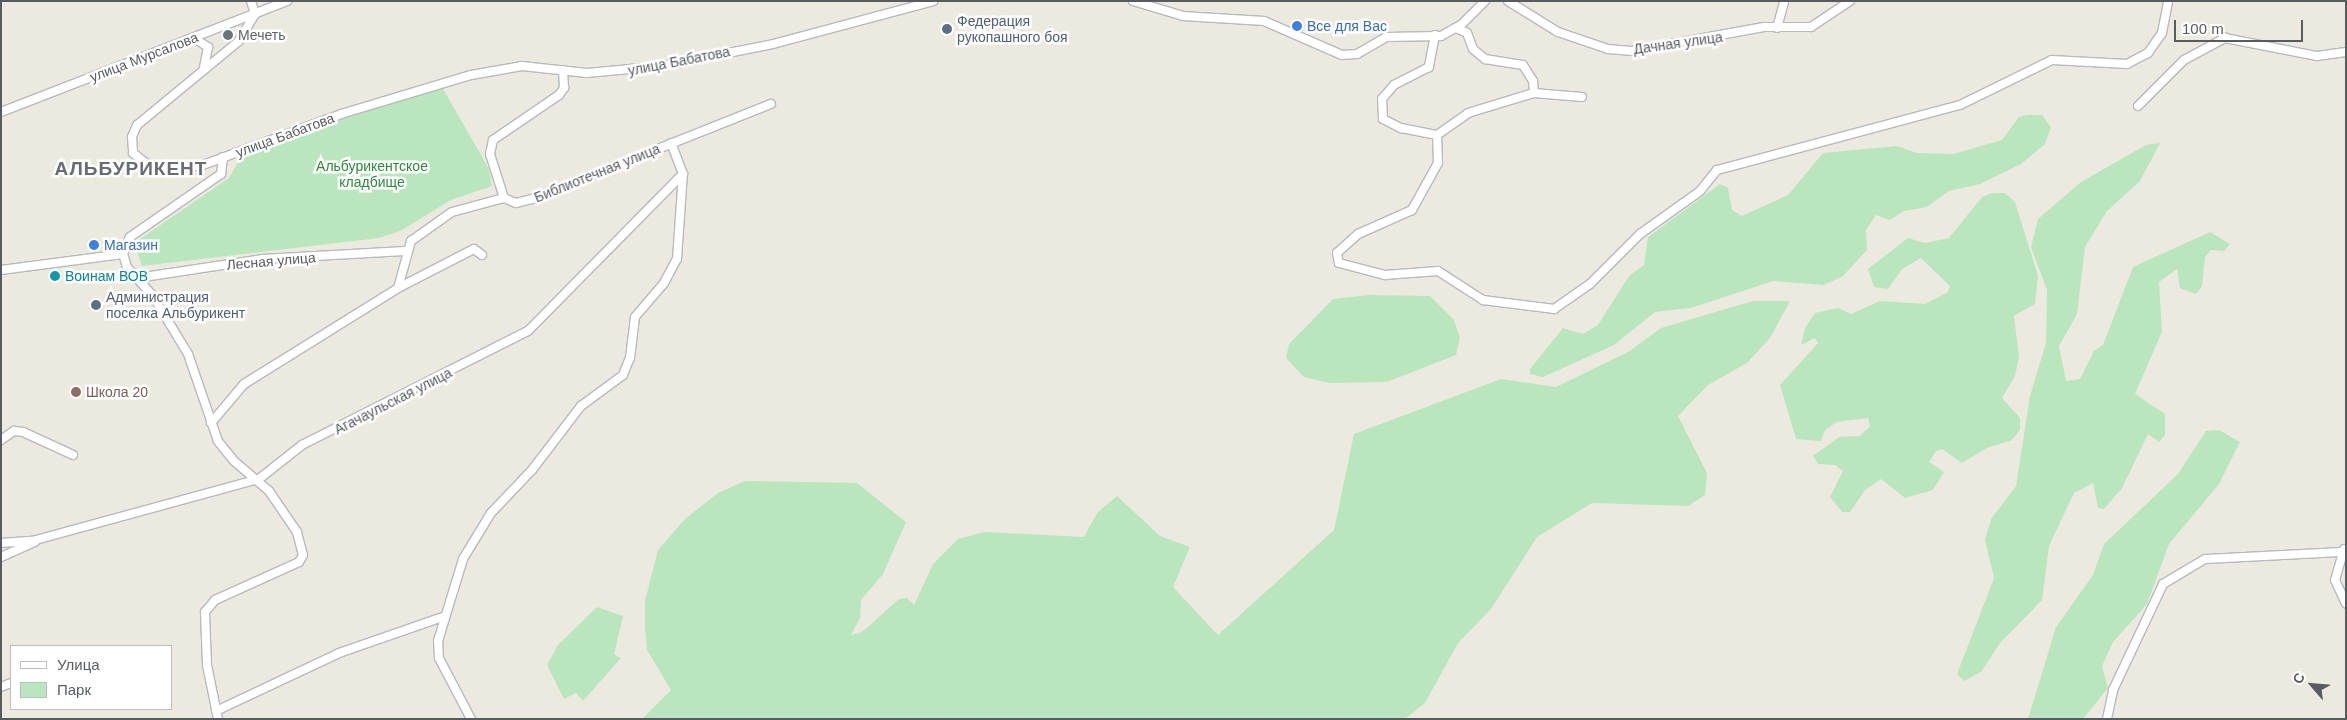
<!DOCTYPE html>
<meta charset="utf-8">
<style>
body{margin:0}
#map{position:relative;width:2347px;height:720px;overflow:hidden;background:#eceadf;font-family:Helvetica,sans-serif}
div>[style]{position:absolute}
.green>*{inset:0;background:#b9e6bd}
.roads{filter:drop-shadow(1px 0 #b7b9bf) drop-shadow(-1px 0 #b7b9bf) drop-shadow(0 1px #b7b9bf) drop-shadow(0 -1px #b7b9bf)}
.street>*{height:8px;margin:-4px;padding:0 4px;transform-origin:4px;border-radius:4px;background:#fff}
.dots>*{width:14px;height:14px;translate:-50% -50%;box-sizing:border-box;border:2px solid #fff;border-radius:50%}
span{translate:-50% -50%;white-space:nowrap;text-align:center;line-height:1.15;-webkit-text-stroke:5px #fff;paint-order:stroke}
.service-label{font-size:14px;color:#4e5e75}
.left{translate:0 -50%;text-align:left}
.shop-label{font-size:14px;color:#366cbe}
.worship-label{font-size:14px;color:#5b616d}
.street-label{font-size:14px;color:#585b61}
.park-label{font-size:14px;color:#30873c}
.culture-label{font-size:14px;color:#0d838f}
.education-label{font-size:14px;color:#785e54}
.district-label{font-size:19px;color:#696d73;font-weight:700;letter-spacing:1px}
.frame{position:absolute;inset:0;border:2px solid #585b61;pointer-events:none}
.legend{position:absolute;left:10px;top:645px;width:162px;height:65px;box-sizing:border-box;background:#fff;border:1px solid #bcbdc0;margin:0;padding:6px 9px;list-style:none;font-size:15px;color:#585b61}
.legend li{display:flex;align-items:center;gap:10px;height:25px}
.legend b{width:25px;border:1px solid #bcbdc0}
.north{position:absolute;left:2287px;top:660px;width:50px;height:50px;-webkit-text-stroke:4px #fff;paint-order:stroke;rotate:297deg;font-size:14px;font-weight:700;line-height:20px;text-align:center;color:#585b61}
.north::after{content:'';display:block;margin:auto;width:18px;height:22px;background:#585b61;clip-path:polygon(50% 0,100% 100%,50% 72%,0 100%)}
.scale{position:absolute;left:2174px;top:20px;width:129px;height:22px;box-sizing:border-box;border:2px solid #585b61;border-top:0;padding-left:6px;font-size:15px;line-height:18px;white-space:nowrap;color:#585b61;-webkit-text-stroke:4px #fff;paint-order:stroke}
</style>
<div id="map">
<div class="green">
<div style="clip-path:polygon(442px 87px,489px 169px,492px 186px,451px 200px,402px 230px,379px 238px,142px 266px,134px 243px,229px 178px,241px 157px,384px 103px)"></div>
<div style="clip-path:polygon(2027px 115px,2042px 115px,2051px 127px,2045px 144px,2021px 164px,1980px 184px,1949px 191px,1927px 207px,1904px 211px,1890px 220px,1876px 215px,1866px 230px,1867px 250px,1843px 276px,1824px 285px,1773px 281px,1691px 308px,1655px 312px,1614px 345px,1543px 377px,1530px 374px,1530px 369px,1563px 328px,1583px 334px,1598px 325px,1629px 276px,1644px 265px,1648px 237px,1720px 184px,1728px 188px,1732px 210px,1742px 216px,1788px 195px,1823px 153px,1897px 146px,1917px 153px,1953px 154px,2002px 140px,2019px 117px)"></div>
<div style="clip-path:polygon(2160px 143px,2140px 181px,2107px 211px,2085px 247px,2077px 314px,2059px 346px,2066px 381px,2080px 379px,2094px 351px,2103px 345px,2133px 267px,2210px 232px,2230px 244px,2224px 251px,2211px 250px,2205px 257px,2202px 286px,2196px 294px,2180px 288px,2177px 269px,2159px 282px,2162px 332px,2135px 394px,2165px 414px,2165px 435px,2159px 442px,2148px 434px,2122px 488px,2104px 509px,2098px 508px,2093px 483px,2074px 493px,2049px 546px,2042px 600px,2000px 643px,1981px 672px,1964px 681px,1957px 674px,1994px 578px,1985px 540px,1991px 519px,2016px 486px,2030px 396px,2046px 343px,2047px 290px,2031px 247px,2038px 219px,2081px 182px,2146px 145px)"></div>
<div style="clip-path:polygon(1992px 193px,2005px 193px,2015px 202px,2038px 276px,2035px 304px,2014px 316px,2019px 357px,2015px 376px,2002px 398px,2020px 418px,2020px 430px,2012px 440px,1987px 448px,1962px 463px,1942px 449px,1936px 451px,1929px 462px,1944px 472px,1933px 490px,1905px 498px,1881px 479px,1865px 490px,1850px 512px,1842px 512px,1830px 497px,1843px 471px,1835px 465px,1818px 464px,1813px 456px,1839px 437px,1860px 436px,1870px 426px,1868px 418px,1837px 422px,1825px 430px,1821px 441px,1796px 439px,1780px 385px,1818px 343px,1815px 338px,1801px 345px,1805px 328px,1815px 313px,1838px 308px,1851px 314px,1880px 301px,1925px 304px,1948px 292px,1950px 286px,1921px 258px,1902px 269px,1888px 289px,1874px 287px,1868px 269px,1908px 238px,1925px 243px,1949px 238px,1982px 197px)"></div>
<div style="clip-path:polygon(1369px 295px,1430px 296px,1454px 320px,1460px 338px,1456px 355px,1387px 382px,1330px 383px,1304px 377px,1286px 358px,1289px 344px,1333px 299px)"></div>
<div style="clip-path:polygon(1753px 301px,1790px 301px,1770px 338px,1747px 363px,1708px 385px,1678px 416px,1707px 473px,1705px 495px,1688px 506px,1592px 503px,1537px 537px,1491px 609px,1458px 643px,1425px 703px,1405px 719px,642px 719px,671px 690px,647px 650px,645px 627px,645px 601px,658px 550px,685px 519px,718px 493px,745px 481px,857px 483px,906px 522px,883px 574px,861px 600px,860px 618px,851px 635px,862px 632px,899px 599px,907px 598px,914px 605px,933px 564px,958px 539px,985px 532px,1084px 537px,1097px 513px,1117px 496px,1160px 536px,1190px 547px,1173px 587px,1218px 635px,1334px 530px,1354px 434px,1501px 379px,1556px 387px,1628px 352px,1661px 328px)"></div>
<div style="clip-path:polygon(2219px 430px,2240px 442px,2219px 484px,2169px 544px,2147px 604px,2113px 642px,2102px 666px,2108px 688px,2083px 719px,2028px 719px,2056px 627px,2093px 575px,2104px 544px,2178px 474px,2206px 431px)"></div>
<div style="clip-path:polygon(597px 607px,623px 616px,614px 654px,621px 658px,583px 701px,576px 693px,564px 699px,547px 665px,558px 645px)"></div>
</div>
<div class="roads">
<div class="street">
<div style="left:251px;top:1px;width:14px;rotate:73deg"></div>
<div style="left:255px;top:14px;width:31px;rotate:121deg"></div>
<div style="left:239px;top:41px;width:132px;rotate:140.5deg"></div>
<div style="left:137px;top:125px;width:13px;rotate:113deg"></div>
<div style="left:132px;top:137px;width:16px;rotate:86deg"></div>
<div style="left:133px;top:153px;width:18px;rotate:38deg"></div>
<div style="left:147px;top:164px;width:20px;rotate:18deg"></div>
<div style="left:166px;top:170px;width:34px;rotate:-7deg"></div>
<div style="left:200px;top:166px;width:150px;rotate:-20.2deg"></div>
<div style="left:341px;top:114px;width:136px;rotate:-16.7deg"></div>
<div style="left:471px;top:75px;width:52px;rotate:-10deg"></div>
<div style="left:522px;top:66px;width:65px;rotate:6.1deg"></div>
<div style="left:587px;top:73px;width:75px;rotate:-5.3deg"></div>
<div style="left:662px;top:66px;width:113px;rotate:-11.2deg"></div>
<div style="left:773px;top:44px;width:166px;rotate:-15deg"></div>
<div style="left:1133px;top:1px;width:52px;rotate:16.7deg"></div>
<div style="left:1183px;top:16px;width:81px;rotate:3.5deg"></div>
<div style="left:1264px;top:21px;width:85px;rotate:23.6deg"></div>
<div style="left:1342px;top:55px;width:15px;rotate:-4deg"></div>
<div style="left:1357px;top:54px;width:34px;rotate:-30deg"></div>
<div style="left:1387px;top:37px;width:54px;rotate:-1.1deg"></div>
<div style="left:1441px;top:36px;width:23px;rotate:-29deg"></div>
<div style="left:1461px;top:25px;width:34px;rotate:-45deg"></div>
<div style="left:1508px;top:1px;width:59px;rotate:31.8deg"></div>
<div style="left:1558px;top:32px;width:53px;rotate:18.8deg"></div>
<div style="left:1608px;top:49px;width:24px;rotate:5deg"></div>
<div style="left:1632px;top:51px;width:134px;rotate:-10.3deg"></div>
<div style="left:1764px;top:27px;width:47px"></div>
<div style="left:1811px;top:27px;width:47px;rotate:-33.7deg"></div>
<div style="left:1456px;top:28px;width:12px;rotate:24deg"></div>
<div style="left:1467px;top:33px;width:17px;rotate:69deg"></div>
<div style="left:1473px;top:49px;width:16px;rotate:40deg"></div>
<div style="left:1485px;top:59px;width:38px;rotate:9deg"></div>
<div style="left:1523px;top:65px;width:19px;rotate:58deg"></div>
<div style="left:1533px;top:81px;width:12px;rotate:85deg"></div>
<div style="left:1534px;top:93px;width:48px;rotate:4.8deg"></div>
<div style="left:1777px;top:28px;width:28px;rotate:-75deg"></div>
<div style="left:1435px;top:35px;width:33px;rotate:101deg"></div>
<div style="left:1429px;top:67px;width:39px;rotate:153deg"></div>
<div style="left:1394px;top:85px;width:18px;rotate:131deg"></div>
<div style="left:1382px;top:99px;width:20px;rotate:87deg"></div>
<div style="left:1383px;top:119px;width:20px;rotate:27deg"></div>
<div style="left:1401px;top:128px;width:37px;rotate:11deg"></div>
<div style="left:194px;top:38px;width:17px;rotate:33deg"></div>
<div style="left:208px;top:47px;width:20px;rotate:101deg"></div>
<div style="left:2138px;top:106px;width:65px;rotate:-45deg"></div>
<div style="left:2184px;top:60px;width:47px;rotate:-28.2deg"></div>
<div style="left:2225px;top:38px;width:94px;rotate:11.1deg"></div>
<div style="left:2317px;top:56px;width:29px;rotate:-8deg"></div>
<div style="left:1px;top:112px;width:307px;rotate:-21.2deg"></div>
<div style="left:1437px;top:135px;width:28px;rotate:88deg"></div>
<div style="left:1438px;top:163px;width:54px;rotate:119deg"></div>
<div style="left:1412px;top:210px;width:59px;rotate:156deg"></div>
<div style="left:1358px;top:234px;width:28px;rotate:138deg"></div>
<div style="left:1337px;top:253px;width:10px;rotate:79deg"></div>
<div style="left:1339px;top:263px;width:48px;rotate:14.6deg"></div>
<div style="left:1385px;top:275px;width:53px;rotate:-4.3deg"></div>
<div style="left:1438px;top:271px;width:54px;rotate:32.8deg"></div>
<div style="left:1483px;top:300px;width:72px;rotate:7.2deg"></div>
<div style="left:1554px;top:309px;width:44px;rotate:-34.8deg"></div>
<div style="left:1590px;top:284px;width:71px;rotate:-45deg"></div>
<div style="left:1640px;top:234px;width:74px;rotate:-35.6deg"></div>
<div style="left:1700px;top:191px;width:27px;rotate:-51deg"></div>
<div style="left:1717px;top:170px;width:252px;rotate:-15deg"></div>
<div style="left:1960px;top:105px;width:102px;rotate:-26.1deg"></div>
<div style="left:2052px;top:60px;width:75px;rotate:3.1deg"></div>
<div style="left:2127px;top:64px;width:24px;rotate:-28deg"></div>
<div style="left:2148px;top:53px;width:24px;rotate:-55deg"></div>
<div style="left:2162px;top:33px;width:33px;rotate:-79deg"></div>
<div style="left:1437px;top:135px;width:38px;rotate:-35deg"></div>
<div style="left:1468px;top:113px;width:69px;rotate:-16.9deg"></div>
<div style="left:504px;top:198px;width:46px;rotate:-107.7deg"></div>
<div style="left:490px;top:154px;width:14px;rotate:-78deg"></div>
<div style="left:493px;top:140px;width:80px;rotate:-34.3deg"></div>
<div style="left:559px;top:95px;width:9px;rotate:-54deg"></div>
<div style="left:564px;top:88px;width:18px;rotate:-93deg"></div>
<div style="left:1px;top:270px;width:123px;rotate:-7.5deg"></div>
<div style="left:137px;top:278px;width:126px;rotate:-8.6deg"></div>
<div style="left:262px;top:259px;width:143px;rotate:-3.2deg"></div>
<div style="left:398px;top:288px;width:85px;rotate:-27.2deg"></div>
<div style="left:474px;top:249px;width:10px;rotate:37deg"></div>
<div style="left:211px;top:423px;width:51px;rotate:-49.8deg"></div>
<div style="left:244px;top:384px;width:181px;rotate:-31.9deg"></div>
<div style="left:398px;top:288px;width:49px;rotate:-74.5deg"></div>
<div style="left:411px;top:241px;width:50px;rotate:-35.3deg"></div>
<div style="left:452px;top:212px;width:54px;rotate:-15.1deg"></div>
<div style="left:504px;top:198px;width:13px;rotate:23deg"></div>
<div style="left:516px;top:203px;width:16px;rotate:-14deg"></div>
<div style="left:532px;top:199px;width:257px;rotate:-21.7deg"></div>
<div style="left:1px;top:440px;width:16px;rotate:-35deg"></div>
<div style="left:14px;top:431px;width:9px;rotate:6deg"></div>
<div style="left:23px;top:432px;width:55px;rotate:24.7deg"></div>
<div style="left:1px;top:543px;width:31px;rotate:-4deg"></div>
<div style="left:32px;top:541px;width:235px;rotate:-15.3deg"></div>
<div style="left:259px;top:479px;width:55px;rotate:-38.3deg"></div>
<div style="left:302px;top:445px;width:253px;rotate:-26.8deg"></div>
<div style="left:528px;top:331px;width:221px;rotate:-45.4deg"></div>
<div style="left:683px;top:174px;width:33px;rotate:-111deg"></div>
<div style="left:2344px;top:549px;width:32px;rotate:106deg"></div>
<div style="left:2335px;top:580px;width:26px;rotate:65deg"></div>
<div style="left:1px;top:557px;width:37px;rotate:-24deg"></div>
<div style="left:1px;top:687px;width:11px;rotate:-22deg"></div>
<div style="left:216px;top:711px;width:136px;rotate:-25.2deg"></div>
<div style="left:339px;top:653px;width:112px;rotate:-19.2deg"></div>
<div style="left:218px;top:719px;width:55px;rotate:-101.5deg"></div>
<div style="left:207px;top:665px;width:53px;rotate:-92.2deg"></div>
<div style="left:205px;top:612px;width:16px;rotate:-50deg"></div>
<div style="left:215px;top:600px;width:92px;rotate:-24.3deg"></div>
<div style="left:299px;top:562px;width:8px;rotate:-60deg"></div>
<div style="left:303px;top:555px;width:24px;rotate:-105deg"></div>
<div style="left:297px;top:532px;width:50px;rotate:-124.3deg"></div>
<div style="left:269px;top:491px;width:46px;rotate:-139.4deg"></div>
<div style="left:234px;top:461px;width:26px;rotate:-129deg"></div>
<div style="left:218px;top:441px;width:92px;rotate:-109deg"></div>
<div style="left:188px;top:354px;width:68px;rotate:-121.1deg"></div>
<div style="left:153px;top:296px;width:39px;rotate:-132deg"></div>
<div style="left:127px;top:267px;width:14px;rotate:-107deg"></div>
<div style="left:123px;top:254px;width:18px;rotate:-68deg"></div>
<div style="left:130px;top:237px;width:111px;rotate:-34.7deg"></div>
<div style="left:221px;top:174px;width:17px;rotate:-83deg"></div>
<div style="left:471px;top:719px;width:69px;rotate:-117.7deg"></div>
<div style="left:439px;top:658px;width:17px;rotate:-93deg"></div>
<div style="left:438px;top:641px;width:86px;rotate:-73deg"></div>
<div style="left:463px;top:559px;width:54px;rotate:-58.7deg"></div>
<div style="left:491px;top:513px;width:59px;rotate:-46.4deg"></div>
<div style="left:532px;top:470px;width:81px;rotate:-52.6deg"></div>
<div style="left:581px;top:406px;width:52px;rotate:-36.4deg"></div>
<div style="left:623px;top:375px;width:18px;rotate:-68deg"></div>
<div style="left:630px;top:358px;width:41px;rotate:-83deg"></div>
<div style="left:635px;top:317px;width:45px;rotate:-49.5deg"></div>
<div style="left:664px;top:283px;width:27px;rotate:-62deg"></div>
<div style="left:677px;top:259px;width:85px;rotate:-86deg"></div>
<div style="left:2107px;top:719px;width:30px;rotate:-78deg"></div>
<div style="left:2113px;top:690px;width:117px;rotate:-64.7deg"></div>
<div style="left:2163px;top:584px;width:49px;rotate:-30.8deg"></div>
<div style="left:2205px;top:559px;width:137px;rotate:-2.9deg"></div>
</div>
</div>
<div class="dots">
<div style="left:1297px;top:26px;background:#3f7fe0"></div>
<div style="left:947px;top:29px;background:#5c6f8a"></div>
<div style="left:228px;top:35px;background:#6b7280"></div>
<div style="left:94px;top:245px;background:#3f7fe0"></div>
<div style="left:55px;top:276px;background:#0f9aa8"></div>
<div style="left:96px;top:305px;background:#5c6f8a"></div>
<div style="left:76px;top:392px;background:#8d6e63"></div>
</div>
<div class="service-label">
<span class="left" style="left:957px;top:29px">Федерация<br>рукопашного боя</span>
<span class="left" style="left:106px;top:305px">Администрация<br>поселка Альбурикент</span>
</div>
<div class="shop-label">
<span class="left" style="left:1307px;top:26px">Все для Вас</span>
<span class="left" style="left:104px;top:245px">Магазин</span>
</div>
<div class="worship-label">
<span class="left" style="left:238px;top:35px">Мечеть</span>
</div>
<div class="street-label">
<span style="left:1678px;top:43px;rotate:-8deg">Дачная улица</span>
<span style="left:144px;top:57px;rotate:-21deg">улица Мурсалова</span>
<span style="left:679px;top:61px;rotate:-11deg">улица Бабатова</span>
<span style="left:285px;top:135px;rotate:-20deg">улица Бабатова</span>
<span style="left:597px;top:173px;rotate:-22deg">Библиотечная улица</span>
<span style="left:271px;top:261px;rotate:-5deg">Лесная улица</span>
<span style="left:393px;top:401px;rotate:-27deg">Агачаульская улица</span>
</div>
<div class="park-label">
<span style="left:372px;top:174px">Альбурикентское<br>кладбище</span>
</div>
<div class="culture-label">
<span class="left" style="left:65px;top:276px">Воинам ВОВ</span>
</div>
<div class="education-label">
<span class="left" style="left:86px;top:392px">Школа 20</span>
</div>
<div class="district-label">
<span style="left:131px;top:169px">АЛЬБУРИКЕНТ</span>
</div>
<div class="frame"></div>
<ul class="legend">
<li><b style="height:6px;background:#fff"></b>Улица</li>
<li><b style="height:14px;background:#b9e6bd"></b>Парк</li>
</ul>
<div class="north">С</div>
<div class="scale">100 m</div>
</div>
